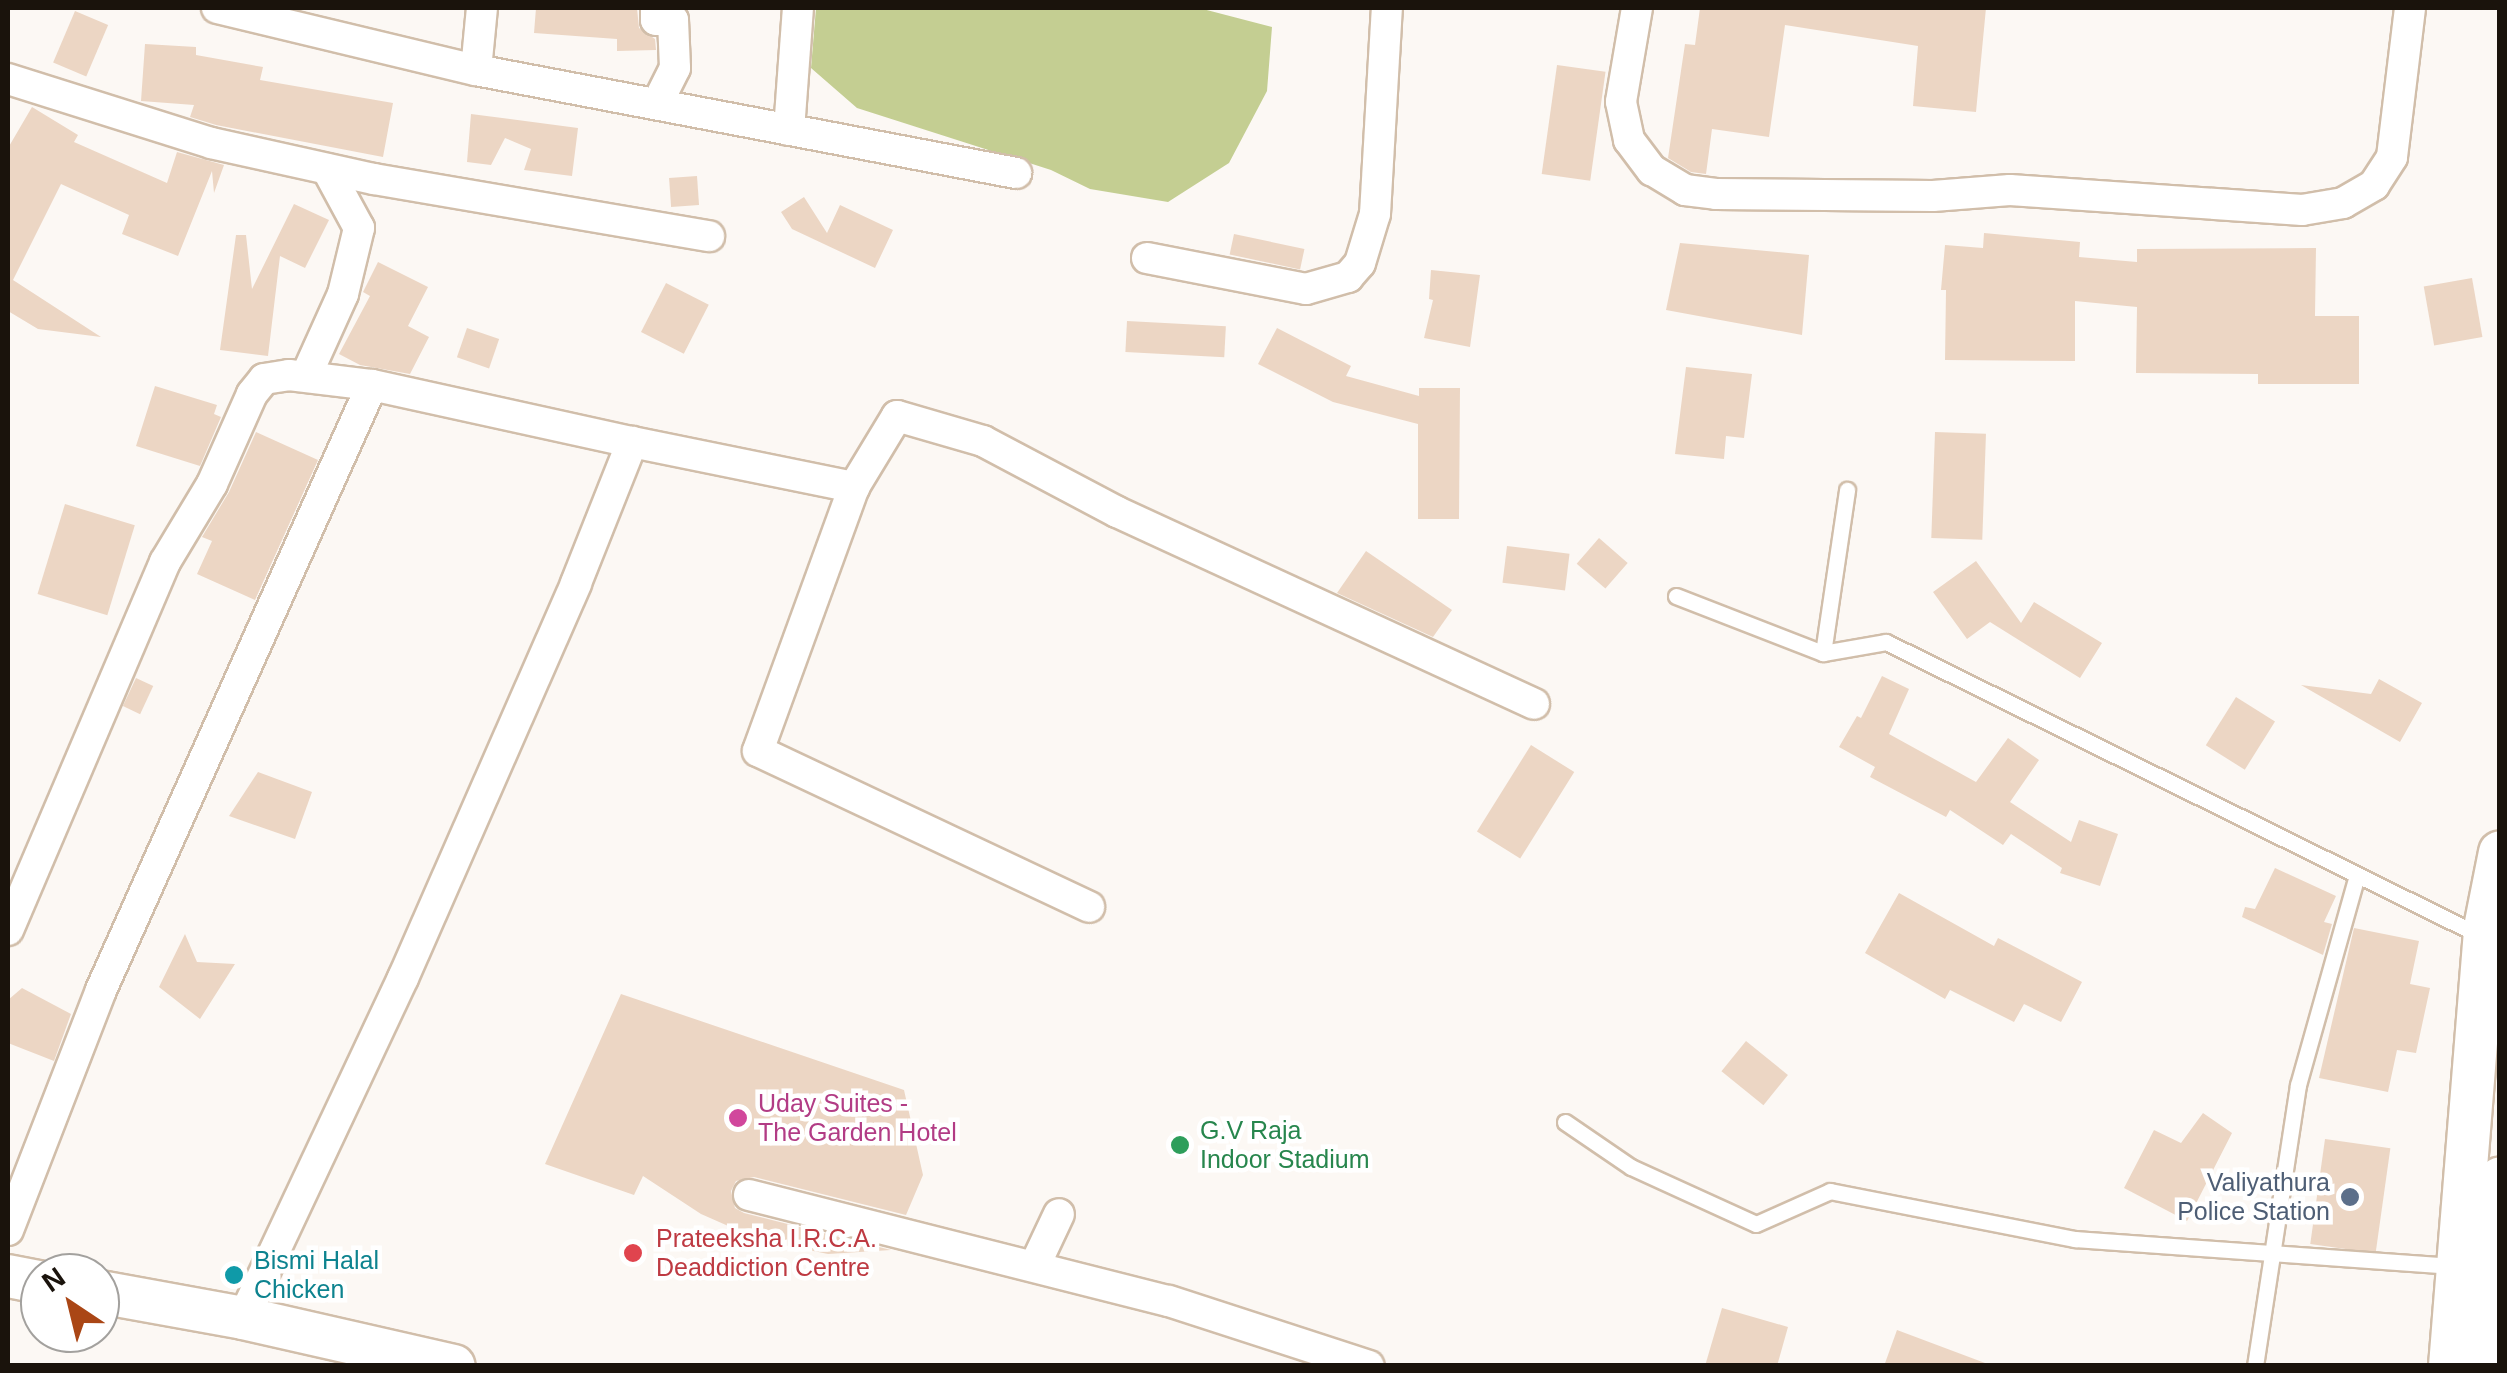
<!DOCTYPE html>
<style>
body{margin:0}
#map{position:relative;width:2507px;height:1373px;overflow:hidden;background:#fcf8f4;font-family:Helvetica,sans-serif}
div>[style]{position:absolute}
.green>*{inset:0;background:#c4ce92}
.building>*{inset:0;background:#ecd6c4;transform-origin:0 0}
.roads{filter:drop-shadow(2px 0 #d1beaa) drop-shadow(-2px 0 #d1beaa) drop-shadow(0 2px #d1beaa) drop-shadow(0 -2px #d1beaa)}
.service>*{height:15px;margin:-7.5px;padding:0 7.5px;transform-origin:7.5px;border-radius:7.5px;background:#fff}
.minor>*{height:30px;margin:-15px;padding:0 15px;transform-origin:15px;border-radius:15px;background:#fff}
.secondary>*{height:42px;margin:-21px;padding:0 21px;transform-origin:21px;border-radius:21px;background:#fff}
.dots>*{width:28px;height:28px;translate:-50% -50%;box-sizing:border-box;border:5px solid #fff;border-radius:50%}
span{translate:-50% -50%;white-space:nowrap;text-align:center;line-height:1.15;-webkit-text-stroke:9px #fff;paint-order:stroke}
.hotel-label{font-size:25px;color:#b23c85}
.left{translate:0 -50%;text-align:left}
.leisure-label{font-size:25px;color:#27864d}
.service-label{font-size:25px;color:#4e5e75}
.right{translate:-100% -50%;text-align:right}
.health-label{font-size:25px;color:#be3a42}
.culture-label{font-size:25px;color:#0d838f}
.frame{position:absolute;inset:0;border:10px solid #1a130c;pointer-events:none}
.north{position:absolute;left:20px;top:1253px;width:100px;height:100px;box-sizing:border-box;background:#fff;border:2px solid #a3a19e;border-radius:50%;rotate:325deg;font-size:28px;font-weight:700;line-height:40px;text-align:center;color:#1a130c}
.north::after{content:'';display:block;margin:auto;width:35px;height:45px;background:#aa4615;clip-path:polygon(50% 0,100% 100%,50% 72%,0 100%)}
</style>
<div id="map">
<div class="green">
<div style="clip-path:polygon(816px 8px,1199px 8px,1272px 27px,1267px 91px,1229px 163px,1168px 202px,1090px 189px,1051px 170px,857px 108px,811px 68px)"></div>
</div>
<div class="building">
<div style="clip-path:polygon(536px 8px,637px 8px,639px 28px,655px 39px,656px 50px,617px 51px,617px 39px,534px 33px)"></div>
<div style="clip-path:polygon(1700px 8px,1986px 8px,1976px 112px,1913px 106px,1918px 46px,1785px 25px,1769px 137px,1712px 129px,1706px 174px,1691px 172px,1668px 158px,1685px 44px,1695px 45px)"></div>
<div style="left:75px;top:11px;width:36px;height:56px;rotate:23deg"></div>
<div style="clip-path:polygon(145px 44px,196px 47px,196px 55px,263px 67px,260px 80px,393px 103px,383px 157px,216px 125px,190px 117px,194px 105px,141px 101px)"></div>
<div style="left:1557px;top:65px;width:49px;height:110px;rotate:8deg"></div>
<div style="clip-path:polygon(32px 107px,78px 135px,74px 142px,167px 183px,177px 152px,224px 165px,214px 193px,212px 171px,178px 256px,122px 234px,129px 215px,61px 184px,13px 280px,101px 337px,38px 329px,8px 311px,8px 148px)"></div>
<div style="clip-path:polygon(471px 114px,578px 128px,572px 176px,524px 170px,531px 149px,505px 138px,491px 165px,467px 162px)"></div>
<div style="left:697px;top:176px;width:29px;height:28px;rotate:86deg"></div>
<div style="clip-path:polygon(804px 197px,827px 233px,840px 205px,893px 230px,875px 268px,792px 229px,781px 212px)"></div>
<div style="clip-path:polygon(294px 204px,329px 220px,305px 268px,280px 256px,268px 356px,220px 350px,236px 235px,246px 235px,252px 289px)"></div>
<div style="clip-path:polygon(1984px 233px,2080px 242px,2079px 257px,2137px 262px,2137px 249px,2316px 248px,2315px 316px,2359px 316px,2359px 384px,2258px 384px,2258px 374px,2136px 373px,2137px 307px,2075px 301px,2075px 361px,1945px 360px,1946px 290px,1941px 290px,1945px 245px,1983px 248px)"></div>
<div style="left:1234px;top:234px;width:72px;height:21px;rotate:12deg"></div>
<div style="clip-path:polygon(1680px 243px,1809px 255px,1802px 335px,1666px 310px)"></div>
<div style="clip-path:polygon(378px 262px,428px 287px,408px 326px,429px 337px,410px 374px,360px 365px,339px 354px,370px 296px,363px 292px)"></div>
<div style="clip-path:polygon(1431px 270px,1480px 275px,1470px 347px,1424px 338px,1433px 300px,1429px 299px)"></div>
<div style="left:2472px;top:278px;width:60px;height:49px;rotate:80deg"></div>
<div style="left:666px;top:283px;width:48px;height:55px;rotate:27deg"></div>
<div style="left:1127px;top:321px;width:99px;height:31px;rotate:3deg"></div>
<div style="left:467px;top:328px;width:34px;height:31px;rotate:19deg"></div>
<div style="clip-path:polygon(1277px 328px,1351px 366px,1346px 376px,1419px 396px,1419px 388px,1460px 388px,1459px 519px,1418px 519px,1418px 424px,1333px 402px,1258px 364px)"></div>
<div style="clip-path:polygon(1686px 367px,1752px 374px,1744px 438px,1726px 436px,1724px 459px,1675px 454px)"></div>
<div style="clip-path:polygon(155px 386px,217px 405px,214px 414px,221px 417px,200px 466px,136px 446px)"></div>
<div style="clip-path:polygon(256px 432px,318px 460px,255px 600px,197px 574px,212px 541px,202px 537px,229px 492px)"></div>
<div style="left:1935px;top:432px;width:51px;height:106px;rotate:2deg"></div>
<div style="left:65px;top:504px;width:73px;height:94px;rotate:17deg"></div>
<div style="left:1599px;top:538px;width:38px;height:34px;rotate:41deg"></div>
<div style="left:1507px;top:546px;width:63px;height:37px;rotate:7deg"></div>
<div style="clip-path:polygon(1366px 551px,1452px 610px,1433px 637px,1337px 593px)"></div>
<div style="clip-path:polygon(1976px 561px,2021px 623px,2034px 602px,2102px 643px,2080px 678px,1990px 622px,1967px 639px,1933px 592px)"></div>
<div style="clip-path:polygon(1882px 676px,1909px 689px,1889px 734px,1976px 782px,2008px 738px,2039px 760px,2010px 802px,2071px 842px,2079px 820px,2118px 834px,2100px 886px,2060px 873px,2062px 868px,2011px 834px,2003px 845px,1950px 810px,1946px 817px,1870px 777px,1875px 767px,1839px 747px,1857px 716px,1861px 718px)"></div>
<div style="left:136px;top:678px;width:19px;height:31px;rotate:25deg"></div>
<div style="clip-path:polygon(2379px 679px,2422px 703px,2400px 742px,2301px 685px,2371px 694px)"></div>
<div style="left:2236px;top:697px;width:46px;height:57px;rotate:32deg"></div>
<div style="left:1531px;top:745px;width:51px;height:102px;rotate:32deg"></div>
<div style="clip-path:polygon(258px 772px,312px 792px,295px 839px,229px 816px)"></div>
<div style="clip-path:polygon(2275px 868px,2336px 896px,2324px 922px,2332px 924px,2323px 955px,2242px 917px,2245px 907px,2255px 909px)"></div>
<div style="clip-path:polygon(1899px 893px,1994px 946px,1998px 938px,2082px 982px,2061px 1022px,2024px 1004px,2014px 1022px,1950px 990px,1945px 999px,1865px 953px)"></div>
<div style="clip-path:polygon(2354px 928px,2419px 941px,2410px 984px,2430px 988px,2416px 1053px,2397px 1050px,2388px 1092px,2319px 1078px)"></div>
<div style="clip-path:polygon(185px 934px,197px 962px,235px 964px,200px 1019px,159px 987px)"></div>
<div style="clip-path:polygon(22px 988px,71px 1014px,54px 1061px,8px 1043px,8px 1000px)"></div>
<div style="clip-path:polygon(621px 994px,904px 1090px,923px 1175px,906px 1215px,754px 1177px,736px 1181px,731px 1191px,735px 1208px,744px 1213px,891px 1250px,828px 1254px,760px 1240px,701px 1214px,643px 1176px,634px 1195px,545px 1164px)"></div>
<div style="left:1746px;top:1041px;width:54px;height:39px;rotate:39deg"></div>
<div style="clip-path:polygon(2203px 1113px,2232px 1133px,2187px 1221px,2124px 1188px,2154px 1130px,2181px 1143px)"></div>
<div style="left:2325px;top:1139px;width:66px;height:106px;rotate:8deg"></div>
<div style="clip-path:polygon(1722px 1308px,1788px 1327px,1777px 1366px,1705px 1366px)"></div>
<div style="clip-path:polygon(1897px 1330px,1985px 1363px,1985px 1366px,1884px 1366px)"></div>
</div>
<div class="roads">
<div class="service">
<div style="left:1676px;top:596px;width:158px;rotate:21.2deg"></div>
<div style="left:1823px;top:653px;width:64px;rotate:-9.9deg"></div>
<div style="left:1886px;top:642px;width:664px;rotate:26.29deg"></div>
<div style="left:1823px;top:653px;width:165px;rotate:-81.6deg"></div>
<div style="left:1565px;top:1122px;width:80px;rotate:34.3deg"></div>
<div style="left:1631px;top:1167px;width:137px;rotate:24.5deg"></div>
<div style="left:1756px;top:1224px;width:81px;rotate:-24deg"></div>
<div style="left:1830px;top:1191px;width:250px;rotate:11.1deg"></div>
<div style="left:2075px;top:1239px;width:382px;rotate:4.1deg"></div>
<div style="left:2255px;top:1366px;width:284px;rotate:-81.3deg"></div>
<div style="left:2298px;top:1085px;width:218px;rotate:-74.3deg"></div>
</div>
<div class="minor">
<div style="left:217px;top:8px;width:266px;rotate:13.5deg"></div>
<div style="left:476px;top:70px;width:550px;rotate:10.8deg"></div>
<div style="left:656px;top:8px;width:12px;rotate:90deg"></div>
<div style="left:656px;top:20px;width:17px"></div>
<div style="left:673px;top:20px;width:48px;rotate:87.6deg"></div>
<div style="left:675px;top:68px;width:40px;rotate:116.6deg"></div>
<div style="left:1637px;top:8px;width:95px;rotate:99.7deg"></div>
<div style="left:1621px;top:102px;width:39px;rotate:78deg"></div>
<div style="left:1629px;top:140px;width:38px;rotate:53deg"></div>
<div style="left:1652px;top:170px;width:39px;rotate:31deg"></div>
<div style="left:1685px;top:190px;width:31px;rotate:7deg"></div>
<div style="left:1716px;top:194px;width:217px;rotate:0.5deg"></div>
<div style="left:1933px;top:196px;width:77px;rotate:-4.5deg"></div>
<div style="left:2010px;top:190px;width:293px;rotate:3.9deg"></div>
<div style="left:2302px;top:210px;width:42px;rotate:-9.7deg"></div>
<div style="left:2343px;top:203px;width:36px;rotate:-30deg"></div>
<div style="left:2374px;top:185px;width:33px;rotate:-57deg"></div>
<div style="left:2392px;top:157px;width:150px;rotate:-83.1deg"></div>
<div style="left:476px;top:70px;width:62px;rotate:-84.5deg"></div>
<div style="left:8px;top:79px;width:213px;rotate:17.5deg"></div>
<div style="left:211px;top:143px;width:167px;rotate:12.5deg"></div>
<div style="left:374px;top:179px;width:340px;rotate:9.7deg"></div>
<div style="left:789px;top:130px;width:122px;rotate:-85.8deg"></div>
<div style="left:1147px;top:258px;width:162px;rotate:11deg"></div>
<div style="left:1306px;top:289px;width:44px;rotate:-15.9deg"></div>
<div style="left:1348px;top:277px;width:18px;rotate:-49deg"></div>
<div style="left:1360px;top:263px;width:51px;rotate:-73deg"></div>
<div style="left:1375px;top:214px;width:206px;rotate:-86.7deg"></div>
<div style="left:306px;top:376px;width:90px;rotate:-65.7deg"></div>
<div style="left:343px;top:294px;width:68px;rotate:-76.4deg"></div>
<div style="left:359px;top:228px;width:67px;rotate:-118.5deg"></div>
<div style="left:854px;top:487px;width:281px;rotate:110deg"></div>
<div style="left:758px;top:751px;width:366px;rotate:25.2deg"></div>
<div style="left:8px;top:930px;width:400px;rotate:-66.9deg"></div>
<div style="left:165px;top:562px;width:91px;rotate:-58.9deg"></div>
<div style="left:212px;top:484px;width:98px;rotate:-66deg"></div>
<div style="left:252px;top:394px;width:19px;rotate:-51deg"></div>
<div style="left:264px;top:379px;width:25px;rotate:-9deg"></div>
<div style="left:289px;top:375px;width:84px;rotate:6.9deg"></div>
<div style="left:372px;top:385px;width:266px;rotate:12.4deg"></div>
<div style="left:749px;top:1195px;width:433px;rotate:14.2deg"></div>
<div style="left:1169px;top:1301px;width:210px;rotate:18deg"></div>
<div style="left:8px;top:1230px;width:257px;rotate:-68.8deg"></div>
<div style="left:101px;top:990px;width:663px;rotate:-65.87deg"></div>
<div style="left:1035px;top:1265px;width:56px;rotate:-64.8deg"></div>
<div style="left:243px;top:1318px;width:376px;rotate:-64.8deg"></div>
<div style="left:403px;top:978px;width:431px;rotate:-66.3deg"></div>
<div style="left:576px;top:583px;width:152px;rotate:-68.3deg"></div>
<div style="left:632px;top:442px;width:227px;rotate:11.5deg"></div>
<div style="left:854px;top:487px;width:83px;rotate:-58.8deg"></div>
<div style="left:897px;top:416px;width:90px;rotate:16.2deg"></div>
<div style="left:983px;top:441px;width:152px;rotate:27.9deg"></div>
<div style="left:1117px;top:512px;width:459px;rotate:24.7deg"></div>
</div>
<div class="secondary">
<div style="left:8px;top:1276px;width:33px;rotate:11deg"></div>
<div style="left:100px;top:1292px;width:145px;rotate:10.3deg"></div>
<div style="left:243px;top:1318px;width:216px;rotate:12.8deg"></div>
<div style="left:2450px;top:1366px;width:439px;rotate:-85.4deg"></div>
<div style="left:2485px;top:928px;width:77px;rotate:-78.8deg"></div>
<div style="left:2488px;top:1366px;width:188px;rotate:-86.3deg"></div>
</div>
</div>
<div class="dots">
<div style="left:738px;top:1118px;background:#d1479c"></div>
<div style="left:1180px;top:1145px;background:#2e9e5b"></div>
<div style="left:2350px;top:1197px;background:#5c6f8a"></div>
<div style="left:633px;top:1253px;background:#e0444e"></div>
<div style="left:234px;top:1275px;background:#0f9aa8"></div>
</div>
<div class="hotel-label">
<span class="left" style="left:758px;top:1118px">Uday Suites -<br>The Garden Hotel</span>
</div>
<div class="leisure-label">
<span class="left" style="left:1200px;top:1145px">G.V Raja<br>Indoor Stadium</span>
</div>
<div class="service-label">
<span class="right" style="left:2330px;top:1197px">Valiyathura<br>Police Station</span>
</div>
<div class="health-label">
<span class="left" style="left:656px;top:1253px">Prateeksha I.R.C.A.<br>Deaddiction Centre</span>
</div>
<div class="culture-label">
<span class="left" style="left:254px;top:1275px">Bismi Halal<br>Chicken</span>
</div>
<div class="frame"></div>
<div class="north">N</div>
</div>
